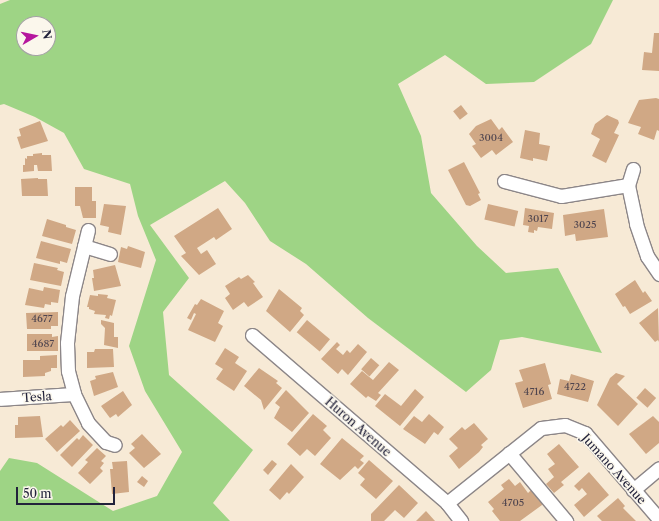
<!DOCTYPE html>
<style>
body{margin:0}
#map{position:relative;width:659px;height:521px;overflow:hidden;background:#f7ead6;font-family:"Libre Caslon Text",serif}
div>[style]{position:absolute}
.green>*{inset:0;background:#9ed485}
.building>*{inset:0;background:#d0a885;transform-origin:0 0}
.roads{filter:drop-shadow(1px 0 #8c8688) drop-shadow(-1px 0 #8c8688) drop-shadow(0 1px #8c8688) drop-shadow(0 -1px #8c8688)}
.minor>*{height:13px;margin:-6.5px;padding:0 6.5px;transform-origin:6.5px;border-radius:6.5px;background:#fff}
span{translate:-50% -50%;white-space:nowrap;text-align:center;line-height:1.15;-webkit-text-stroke:3px #fbf7ec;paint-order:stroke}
.number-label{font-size:10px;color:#4e444e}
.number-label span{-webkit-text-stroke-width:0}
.street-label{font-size:12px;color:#22223b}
.north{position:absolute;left:16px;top:16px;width:40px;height:40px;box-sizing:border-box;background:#fbf7ec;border:1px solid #a4a2a5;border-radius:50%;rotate:81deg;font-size:11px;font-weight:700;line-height:16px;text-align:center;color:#22223b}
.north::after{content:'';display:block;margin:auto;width:14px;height:18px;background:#b5179e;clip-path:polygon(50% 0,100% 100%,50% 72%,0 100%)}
.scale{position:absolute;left:16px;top:487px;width:99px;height:18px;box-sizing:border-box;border:2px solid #22223b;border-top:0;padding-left:5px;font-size:12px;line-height:14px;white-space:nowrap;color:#22223b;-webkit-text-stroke:3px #fbf7ec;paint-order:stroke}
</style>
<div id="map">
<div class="green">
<div style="clip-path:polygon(evenodd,10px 0,613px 0,591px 44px,534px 82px,486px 84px,445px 55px,398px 84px,421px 136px,431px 193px,477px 246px,506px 273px,558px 268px,602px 353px,522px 337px,500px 340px,491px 370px,466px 392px,368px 318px,306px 264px,270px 241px,245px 203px,225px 181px,150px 225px,189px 278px,163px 312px,169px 375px,253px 450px,213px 503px,230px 521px,0 521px,0 471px,9px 458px,37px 463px,113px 511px,157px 496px,182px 452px,145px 391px,129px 346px,156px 260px,138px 216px,130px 184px,84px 169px,64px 133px,35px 117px,4px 104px,0 105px,0 4px,10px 0,24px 24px,48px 24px,48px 48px,24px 48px,24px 24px)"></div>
</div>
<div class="building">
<div style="clip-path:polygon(654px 33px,659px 33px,659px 71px,642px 70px,644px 52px,652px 53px)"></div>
<div style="clip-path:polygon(656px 98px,659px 99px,659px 131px,657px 130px,654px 140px,638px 134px,641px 127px,628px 123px,639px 100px)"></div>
<div style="left:461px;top:105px;width:11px;height:10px;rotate:52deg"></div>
<div style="clip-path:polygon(607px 115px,618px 120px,619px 123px,614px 133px,619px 135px,606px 163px,592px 156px,600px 139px,591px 134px,595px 124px)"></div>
<div style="clip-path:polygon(491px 119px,499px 130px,502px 127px,513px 142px,496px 155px,492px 150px,481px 158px,472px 146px,476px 144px,469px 134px,476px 126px)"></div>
<div style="clip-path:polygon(40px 121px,48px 141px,21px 149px,17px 137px,21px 136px,19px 129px)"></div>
<div style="clip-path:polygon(525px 130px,540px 133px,539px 144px,550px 146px,547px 161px,533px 158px,533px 161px,520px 158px)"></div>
<div style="clip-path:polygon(42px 153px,42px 155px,51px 155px,52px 171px,38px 171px,37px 165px,34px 165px,34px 171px,23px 172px,23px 165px,25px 165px,25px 158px,27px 159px,27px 156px,33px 156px,33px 154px)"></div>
<div style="clip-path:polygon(464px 162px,480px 193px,478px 194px,481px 200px,470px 206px,466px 205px,448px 170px)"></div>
<div style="clip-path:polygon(38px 178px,38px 179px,47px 179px,48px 196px,22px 196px,21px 179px)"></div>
<div style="clip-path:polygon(75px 187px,92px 187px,92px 201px,96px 201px,96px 218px,83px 218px,80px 206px,75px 206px)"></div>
<div style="clip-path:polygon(104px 204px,126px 206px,121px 235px,108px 232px,109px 227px,100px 225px)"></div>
<div style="left:488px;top:204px;width:31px;height:16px;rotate:13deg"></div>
<div style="clip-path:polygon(218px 208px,232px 229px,216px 240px,214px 237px,197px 248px,201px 254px,207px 250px,216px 264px,199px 275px,181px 256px,186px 253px,174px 236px)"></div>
<div style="clip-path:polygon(525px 208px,554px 213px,552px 229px,538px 227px,537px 231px,534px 230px,534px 233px,528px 232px,529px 226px,523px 225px)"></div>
<div style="clip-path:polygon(604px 209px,608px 237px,576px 241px,575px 234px,565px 236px,563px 215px)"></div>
<div style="clip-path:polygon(47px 219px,66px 225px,66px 227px,76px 230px,72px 244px,42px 236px)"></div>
<div style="clip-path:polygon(41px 241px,71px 249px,67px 263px,60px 261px,60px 264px,36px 258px)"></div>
<div style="clip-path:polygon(128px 246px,145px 252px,141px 268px,118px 262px,121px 247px,127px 249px)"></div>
<div style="clip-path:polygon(34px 263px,58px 268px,57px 270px,64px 272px,61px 286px,30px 280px)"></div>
<div style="clip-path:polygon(115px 265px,121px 286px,94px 291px,92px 278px,94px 278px,93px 270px)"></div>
<div style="clip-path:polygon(248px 275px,255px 282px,253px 283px,263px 297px,248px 307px,244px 302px,233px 310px,225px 298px,230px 294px,225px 286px,239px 277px,241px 279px)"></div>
<div style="clip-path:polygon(635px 280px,643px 293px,645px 291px,652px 301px,630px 314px,625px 306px,623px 307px,615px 294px)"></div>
<div style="clip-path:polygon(44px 287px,60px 290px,58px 303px,51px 302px,51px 305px,45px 304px,44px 308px,25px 305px,29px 288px,43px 291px)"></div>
<div style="clip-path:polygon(279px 289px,302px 308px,300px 311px,304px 315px,290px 332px,266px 311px)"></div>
<div style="clip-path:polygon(98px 294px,108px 295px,107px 298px,116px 300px,112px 316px,110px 315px,109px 319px,105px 318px,106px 315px,94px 314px,95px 311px,89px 309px,89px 307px,87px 307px,90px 295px,98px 296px)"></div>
<div style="clip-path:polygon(201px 299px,224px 311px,218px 323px,223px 326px,215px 342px,188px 330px,196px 314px,194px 313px,191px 320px,187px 318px,195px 304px,197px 305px)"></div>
<div style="clip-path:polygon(658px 308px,659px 342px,658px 340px,655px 342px,639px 323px)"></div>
<div style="clip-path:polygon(58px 312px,58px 326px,51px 326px,51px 329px,27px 329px,26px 313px)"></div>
<div style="clip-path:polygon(101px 320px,114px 323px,114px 337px,118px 337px,118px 348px,104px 345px,105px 328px,101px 324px)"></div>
<div style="left:307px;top:320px;width:30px;height:16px;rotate:40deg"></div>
<div style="clip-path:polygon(27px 334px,52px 334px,52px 337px,58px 336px,58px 351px,27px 351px)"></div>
<div style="clip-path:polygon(337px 342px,340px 345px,336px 349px,343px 355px,347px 350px,350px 353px,358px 344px,367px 352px,348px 375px,342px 369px,338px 374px,321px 359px)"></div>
<div style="clip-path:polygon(225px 348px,239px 357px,235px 363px,247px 371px,234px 391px,216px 379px,223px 369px,215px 364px)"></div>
<div style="clip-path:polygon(95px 349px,113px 349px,114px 367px,87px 368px,87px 352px,94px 352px)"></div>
<div style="clip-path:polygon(57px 355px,57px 368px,51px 368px,51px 371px,45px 373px,45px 376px,23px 377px,23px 360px,40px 360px,40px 356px)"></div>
<div style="left:371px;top:358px;width:11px;height:15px;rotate:41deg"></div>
<div style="clip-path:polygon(389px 362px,399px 370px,378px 393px,381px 395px,376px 401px,368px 396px,366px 398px,350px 384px,362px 371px,373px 380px)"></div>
<div style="clip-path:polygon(545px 363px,551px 384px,548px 385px,552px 399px,523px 408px,515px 383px,523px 381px,519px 370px)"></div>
<div style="clip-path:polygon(259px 368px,278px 381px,276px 383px,282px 388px,264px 410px,261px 400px,244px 386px)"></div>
<div style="clip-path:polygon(113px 372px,118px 387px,94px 396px,90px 381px,96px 379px,95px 376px)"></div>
<div style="clip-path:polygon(616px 373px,625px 376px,617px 384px,638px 404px,618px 426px,597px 405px,610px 378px)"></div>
<div style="clip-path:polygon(571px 374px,594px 381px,588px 402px,557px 394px,560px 379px,569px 381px)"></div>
<div style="left:645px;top:388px;width:15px;height:13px;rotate:42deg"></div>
<div style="clip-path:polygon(415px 389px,424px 397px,400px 426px,375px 406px,385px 394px,401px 406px)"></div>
<div style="clip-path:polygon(286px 390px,309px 413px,292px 432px,274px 418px,280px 407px,275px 403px)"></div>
<div style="clip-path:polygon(123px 391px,132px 405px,118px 417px,116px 414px,110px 418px,101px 406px)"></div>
<div style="clip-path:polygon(313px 414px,327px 426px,323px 430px,331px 438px,315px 456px,307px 449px,300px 456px,287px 444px)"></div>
<div style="clip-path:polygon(429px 414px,444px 427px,438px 435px,434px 432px,425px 444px,403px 429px,414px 416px,422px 422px)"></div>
<div style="clip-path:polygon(40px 416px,43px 437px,15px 438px,15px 425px,18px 425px,18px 417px)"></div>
<div style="clip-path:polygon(653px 416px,659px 422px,659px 443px,646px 454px,629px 434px)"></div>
<div style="clip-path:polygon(70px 420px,80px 431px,57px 452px,45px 439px,61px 425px,63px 427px)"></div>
<div style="clip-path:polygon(474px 423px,488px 439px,481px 445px,483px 447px,479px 452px,459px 469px,449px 456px,458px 448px,449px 439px,462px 427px,465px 430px)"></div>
<div style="clip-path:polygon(142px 434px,161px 454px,144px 468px,129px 453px,135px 448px,131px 444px)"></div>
<div style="clip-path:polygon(83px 435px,93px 445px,72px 467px,60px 455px,77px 438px,79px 440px)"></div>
<div style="clip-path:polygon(342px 438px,364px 456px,360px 460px,364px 463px,358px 469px,355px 466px,340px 480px,320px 464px)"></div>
<div style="clip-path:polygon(559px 444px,579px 467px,561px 482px,564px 485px,554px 493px,546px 484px,554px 477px,548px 469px,555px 464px,547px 454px)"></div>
<div style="clip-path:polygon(97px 448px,106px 456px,101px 461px,104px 463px,100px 468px,103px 471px,90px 484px,78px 473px,88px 462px,85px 460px)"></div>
<div style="clip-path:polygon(272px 460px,277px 464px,268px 475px,263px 470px)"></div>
<div style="clip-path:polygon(369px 460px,393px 481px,376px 499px,360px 485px,365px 479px,358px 473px)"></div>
<div style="clip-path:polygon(127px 461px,129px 492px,112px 494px,110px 469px,113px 469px,112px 462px)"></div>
<div style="clip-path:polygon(291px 464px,304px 477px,289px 494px,287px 492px,280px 500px,269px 490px)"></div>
<div style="clip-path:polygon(589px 472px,609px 495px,584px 517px,574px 505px,587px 494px,582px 488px,579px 491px,574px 486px)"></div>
<div style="clip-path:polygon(142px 476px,148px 481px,144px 487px,137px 482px)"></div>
<div style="clip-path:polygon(509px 479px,515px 486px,520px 482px,528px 493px,531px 490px,542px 503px,542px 505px,520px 521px,500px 521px,492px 511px,494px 509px,488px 502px,504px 489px,501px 485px)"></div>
<div style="clip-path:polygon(399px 485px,418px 503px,404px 518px,395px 510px,384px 521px,371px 521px,371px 514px)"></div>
<div style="clip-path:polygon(618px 498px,625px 506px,623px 508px,636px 521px,602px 521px,597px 516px)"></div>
<div style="clip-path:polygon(426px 511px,435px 521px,416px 521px)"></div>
</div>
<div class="roads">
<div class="minor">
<div style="left:633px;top:169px;width:17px;rotate:107deg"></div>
<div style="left:628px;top:185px;width:40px;rotate:78deg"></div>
<div style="left:636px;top:224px;width:34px;rotate:71deg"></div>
<div style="left:647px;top:256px;width:22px;rotate:56deg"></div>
<div style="left:504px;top:181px;width:59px;rotate:14.7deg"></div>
<div style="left:561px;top:196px;width:68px;rotate:-9.3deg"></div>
<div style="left:88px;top:230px;width:68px;rotate:103.6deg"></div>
<div style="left:72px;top:296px;width:47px;rotate:96.1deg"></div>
<div style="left:67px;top:343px;width:28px;rotate:88deg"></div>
<div style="left:68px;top:371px;width:24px;rotate:75deg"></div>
<div style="left:74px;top:394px;width:32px;rotate:64deg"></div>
<div style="left:88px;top:423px;width:26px;rotate:47deg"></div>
<div style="left:106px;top:442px;width:9px;rotate:18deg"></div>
<div style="left:84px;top:246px;width:27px;rotate:17deg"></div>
<div style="left:252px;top:335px;width:257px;rotate:40.7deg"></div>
<div style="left:447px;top:503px;width:23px;rotate:52deg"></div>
<div style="left:0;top:399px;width:74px;rotate:-3.9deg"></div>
<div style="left:509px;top:453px;width:89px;rotate:50deg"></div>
<div style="left:633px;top:490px;width:34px;rotate:-40deg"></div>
<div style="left:447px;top:503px;width:120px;rotate:-38.6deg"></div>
<div style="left:541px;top:428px;width:24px;rotate:-7deg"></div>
<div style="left:565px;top:425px;width:22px;rotate:22deg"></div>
<div style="left:585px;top:433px;width:113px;rotate:49.3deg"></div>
</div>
</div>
<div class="number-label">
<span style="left:491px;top:138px">3004</span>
<span style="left:538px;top:219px">3017</span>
<span style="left:585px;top:225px">3025</span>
<span style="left:42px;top:319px">4677</span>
<span style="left:43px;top:344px">4687</span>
<span style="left:575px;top:387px">4722</span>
<span style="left:534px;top:392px">4716</span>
<span style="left:513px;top:503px">4705</span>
</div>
<div class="street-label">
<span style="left:37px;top:397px;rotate:-4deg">Tesla</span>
<span style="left:358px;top:427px;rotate:41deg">Huron Avenue</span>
<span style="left:614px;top:469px;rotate:48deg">Jumano Avenue</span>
</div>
<div class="north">N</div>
<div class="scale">50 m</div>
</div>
